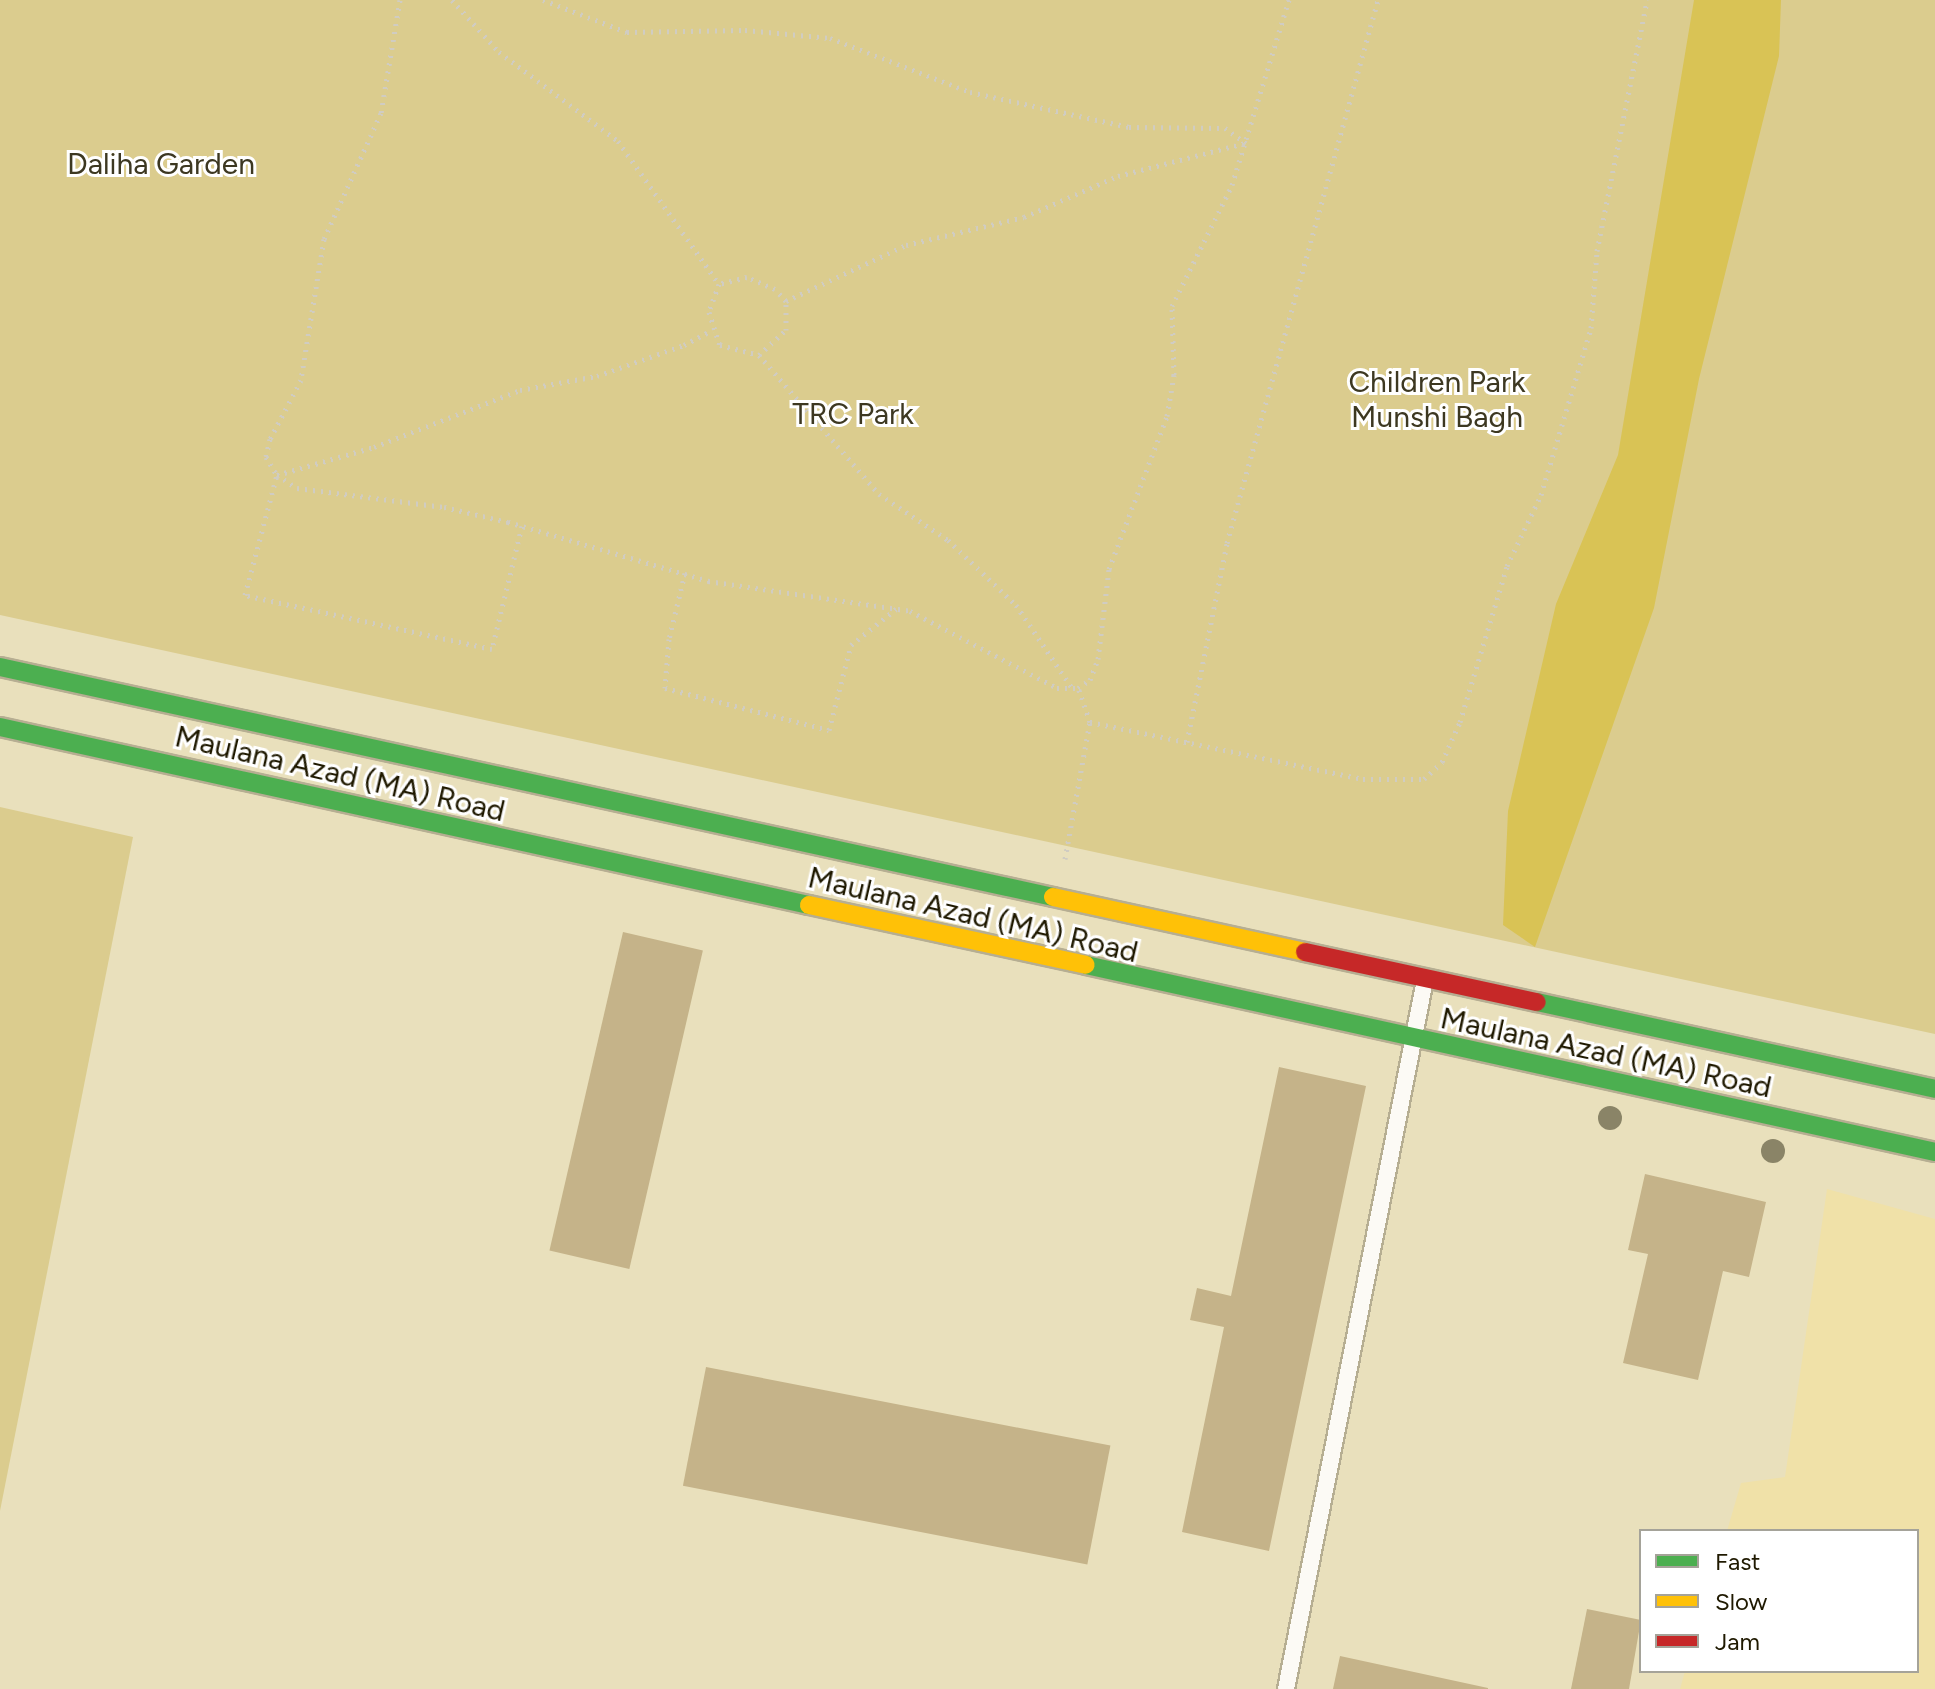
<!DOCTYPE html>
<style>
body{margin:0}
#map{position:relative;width:1935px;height:1689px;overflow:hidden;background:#e9e0bc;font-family:Figtree,sans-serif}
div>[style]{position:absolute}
.built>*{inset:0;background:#f0e1a8}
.green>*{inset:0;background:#dbcc8e}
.forest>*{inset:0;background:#d9c355}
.building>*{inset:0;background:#c5b389;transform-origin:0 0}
.path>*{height:5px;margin-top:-2.5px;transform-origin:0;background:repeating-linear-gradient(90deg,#d0ccc2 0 2px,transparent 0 8px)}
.roads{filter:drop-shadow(2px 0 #b6ae92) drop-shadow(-2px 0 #b6ae92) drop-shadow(0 2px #b6ae92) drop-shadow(0 -2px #b6ae92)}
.lane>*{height:16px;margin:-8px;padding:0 8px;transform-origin:8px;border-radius:8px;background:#fcfaf5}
.fast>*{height:18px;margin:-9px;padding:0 9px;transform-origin:9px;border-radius:9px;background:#4caf50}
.slow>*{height:18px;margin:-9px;padding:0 9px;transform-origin:9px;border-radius:9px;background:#ffc107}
.jam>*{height:18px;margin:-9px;padding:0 9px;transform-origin:9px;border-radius:9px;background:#c62828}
.trees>*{width:24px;height:24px;margin:-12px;border-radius:50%;background:#8a8467}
span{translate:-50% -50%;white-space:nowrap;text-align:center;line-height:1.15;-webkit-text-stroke:6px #fff;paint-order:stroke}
.park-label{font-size:30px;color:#3d3821}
.street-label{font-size:30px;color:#1f1900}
.legend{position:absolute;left:1639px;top:1529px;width:280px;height:144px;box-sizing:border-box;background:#fff;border:2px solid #a5a399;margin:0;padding:10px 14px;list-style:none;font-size:24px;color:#1f1900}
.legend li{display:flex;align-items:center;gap:16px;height:40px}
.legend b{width:40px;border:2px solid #a5a399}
</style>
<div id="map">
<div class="built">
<div style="clip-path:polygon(1827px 1189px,1935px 1219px,1935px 1689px,1680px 1689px,1685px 1671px,1917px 1671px,1917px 1531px,1727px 1531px,1741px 1483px,1785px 1477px)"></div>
</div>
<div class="green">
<div style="clip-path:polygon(0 0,1935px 0,1935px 1034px,0 615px)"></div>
<div style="clip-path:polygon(0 807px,133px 837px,0 1511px)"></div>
</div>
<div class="forest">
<div style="clip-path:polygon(1694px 0,1781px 0,1779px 56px,1699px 379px,1654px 608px,1535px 947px,1503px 925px,1508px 811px,1556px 604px,1618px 455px)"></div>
</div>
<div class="building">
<div style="left:623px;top:932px;width:82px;height:327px;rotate:13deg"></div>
<div style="clip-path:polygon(1279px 1067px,1366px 1086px,1269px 1551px,1182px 1532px,1224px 1327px,1190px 1320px,1197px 1288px,1231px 1296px)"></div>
<div style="clip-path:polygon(1645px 1174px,1766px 1202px,1749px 1277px,1723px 1271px,1698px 1380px,1623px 1363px,1648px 1254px,1628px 1250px)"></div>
<div style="left:706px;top:1367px;width:412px;height:121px;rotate:11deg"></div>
<div style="clip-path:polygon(1587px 1609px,1641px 1620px,1629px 1689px,1571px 1689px)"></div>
<div style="clip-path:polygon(1340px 1656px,1488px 1688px,1488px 1689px,1333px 1689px)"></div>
</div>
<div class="path">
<div style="left:400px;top:0;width:115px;rotate:99.5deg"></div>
<div style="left:381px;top:113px;width:138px;rotate:114.3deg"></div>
<div style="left:324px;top:239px;width:143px;rotate:99.3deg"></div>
<div style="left:301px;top:380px;width:67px;rotate:117.7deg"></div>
<div style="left:270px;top:439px;width:18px;rotate:103deg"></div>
<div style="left:266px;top:457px;width:21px;rotate:59deg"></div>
<div style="left:277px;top:475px;width:24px;rotate:33deg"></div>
<div style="left:297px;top:488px;width:148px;rotate:7.4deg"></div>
<div style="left:444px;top:507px;width:66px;rotate:13.2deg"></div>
<div style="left:508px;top:522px;width:209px;rotate:16.4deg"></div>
<div style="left:708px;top:581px;width:204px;rotate:8.4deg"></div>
<div style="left:910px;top:611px;width:166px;rotate:27.6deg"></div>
<div style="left:1057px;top:688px;width:21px"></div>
<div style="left:1078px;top:688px;width:14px;rotate:-34deg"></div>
<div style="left:1090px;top:680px;width:22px;rotate:-69deg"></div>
<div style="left:1098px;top:659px;width:91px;rotate:-83deg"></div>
<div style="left:1109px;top:569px;width:164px;rotate:-69.2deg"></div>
<div style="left:1167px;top:416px;width:42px;rotate:-80.3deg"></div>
<div style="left:1174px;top:375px;width:69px;rotate:-91.7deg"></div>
<div style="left:1172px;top:306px;width:135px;rotate:-63.6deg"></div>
<div style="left:1232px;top:185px;width:194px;rotate:-72.9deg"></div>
<div style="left:452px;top:0;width:70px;rotate:47.9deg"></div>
<div style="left:499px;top:52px;width:149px;rotate:36.8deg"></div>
<div style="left:618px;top:141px;width:175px;rotate:54.8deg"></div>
<div style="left:543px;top:0;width:90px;rotate:20.9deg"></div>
<div style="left:627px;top:32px;width:118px;rotate:-1deg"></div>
<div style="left:745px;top:30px;width:85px;rotate:5.4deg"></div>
<div style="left:830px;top:38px;width:150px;rotate:21.1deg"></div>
<div style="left:970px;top:92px;width:163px;rotate:12.4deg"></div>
<div style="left:1129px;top:127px;width:96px;rotate:0.6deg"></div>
<div style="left:1225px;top:128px;width:26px;rotate:36deg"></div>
<div style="left:786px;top:301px;width:16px;rotate:-133deg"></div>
<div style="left:775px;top:289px;width:30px;rotate:-157deg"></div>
<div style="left:747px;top:277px;width:29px;rotate:166deg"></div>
<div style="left:719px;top:284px;width:30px;rotate:110deg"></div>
<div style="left:709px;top:312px;width:35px;rotate:72deg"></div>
<div style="left:720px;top:345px;width:40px;rotate:14.4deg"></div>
<div style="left:759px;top:355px;width:37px;rotate:-43deg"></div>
<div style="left:786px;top:330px;width:29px;rotate:-90deg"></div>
<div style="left:786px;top:301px;width:132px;rotate:-25deg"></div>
<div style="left:906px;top:245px;width:121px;rotate:-13.3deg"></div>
<div style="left:1024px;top:217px;width:103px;rotate:-23.6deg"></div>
<div style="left:1118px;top:176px;width:132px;rotate:-14.5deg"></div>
<div style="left:759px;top:355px;width:184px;rotate:49.2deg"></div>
<div style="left:879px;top:494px;width:83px;rotate:33.7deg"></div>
<div style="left:948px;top:540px;width:94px;rotate:43.7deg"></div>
<div style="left:1016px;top:605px;width:100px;rotate:56deg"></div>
<div style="left:522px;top:526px;width:127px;rotate:103.7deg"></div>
<div style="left:492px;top:649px;width:253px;rotate:-167.7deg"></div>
<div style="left:245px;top:595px;width:124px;rotate:-75.1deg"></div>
<div style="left:277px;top:475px;width:101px;rotate:-16.1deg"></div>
<div style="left:374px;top:447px;width:157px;rotate:-21.3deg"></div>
<div style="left:520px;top:390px;width:78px;rotate:-10.3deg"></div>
<div style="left:597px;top:376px;width:92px;rotate:-19.6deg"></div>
<div style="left:684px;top:345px;width:32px;rotate:-28deg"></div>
<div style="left:685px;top:573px;width:68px;rotate:103.6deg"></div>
<div style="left:669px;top:639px;width:49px;rotate:94.7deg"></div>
<div style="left:665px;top:688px;width:169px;rotate:14.4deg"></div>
<div style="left:829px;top:730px;width:88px;rotate:-75.5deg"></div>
<div style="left:851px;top:645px;width:58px;rotate:-38.7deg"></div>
<div style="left:1090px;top:722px;width:279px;rotate:11.8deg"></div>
<div style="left:1363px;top:779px;width:61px"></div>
<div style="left:1424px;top:779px;width:25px;rotate:-43deg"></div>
<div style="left:1442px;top:762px;width:44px;rotate:-65.8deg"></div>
<div style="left:1460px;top:722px;width:163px;rotate:-73.2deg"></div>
<div style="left:1507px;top:566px;width:79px;rotate:-64.4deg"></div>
<div style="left:1541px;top:495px;width:174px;rotate:-73.3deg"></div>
<div style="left:1591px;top:328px;width:77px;rotate:-85.5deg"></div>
<div style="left:1597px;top:251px;width:256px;rotate:-78.7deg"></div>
<div style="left:1187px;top:742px;width:203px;rotate:-78.6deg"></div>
<div style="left:1227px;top:543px;width:564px;rotate:-74.46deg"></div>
<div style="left:1065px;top:859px;width:139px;rotate:-79.7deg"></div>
<div style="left:1090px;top:722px;width:36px;rotate:-109deg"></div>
</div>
<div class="roads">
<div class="lane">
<div style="left:1286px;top:1689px;width:722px;rotate:-78.91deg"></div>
</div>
<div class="fast">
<div style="left:0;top:667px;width:1078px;rotate:12.32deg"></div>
<div style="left:0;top:727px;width:828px;rotate:12.41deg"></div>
<div style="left:1086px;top:965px;width:869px;rotate:12.42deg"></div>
<div style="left:1537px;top:1002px;width:407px;rotate:12.3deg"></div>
</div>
<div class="slow">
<div style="left:1053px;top:897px;width:258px;rotate:12.3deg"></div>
<div style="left:809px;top:905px;width:283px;rotate:12.2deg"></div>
</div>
<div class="jam">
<div style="left:1305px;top:952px;width:237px;rotate:12.2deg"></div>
</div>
</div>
<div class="trees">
<div style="left:1610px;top:1118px"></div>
<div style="left:1773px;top:1151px"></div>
</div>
<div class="park-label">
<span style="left:161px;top:164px">Daliha Garden</span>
<span style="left:1437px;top:399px">Children Park<br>Munshi Bagh</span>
<span style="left:853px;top:414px">TRC Park</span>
</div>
<div class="street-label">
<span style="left:340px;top:774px;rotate:13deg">Maulana Azad (MA) Road</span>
<span style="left:973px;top:915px;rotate:13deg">Maulana Azad (MA) Road</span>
<span style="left:1606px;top:1053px;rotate:12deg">Maulana Azad (MA) Road</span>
</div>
<ul class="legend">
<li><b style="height:10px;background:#4caf50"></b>Fast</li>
<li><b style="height:10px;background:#ffc107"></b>Slow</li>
<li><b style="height:10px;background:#c62828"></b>Jam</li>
</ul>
</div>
